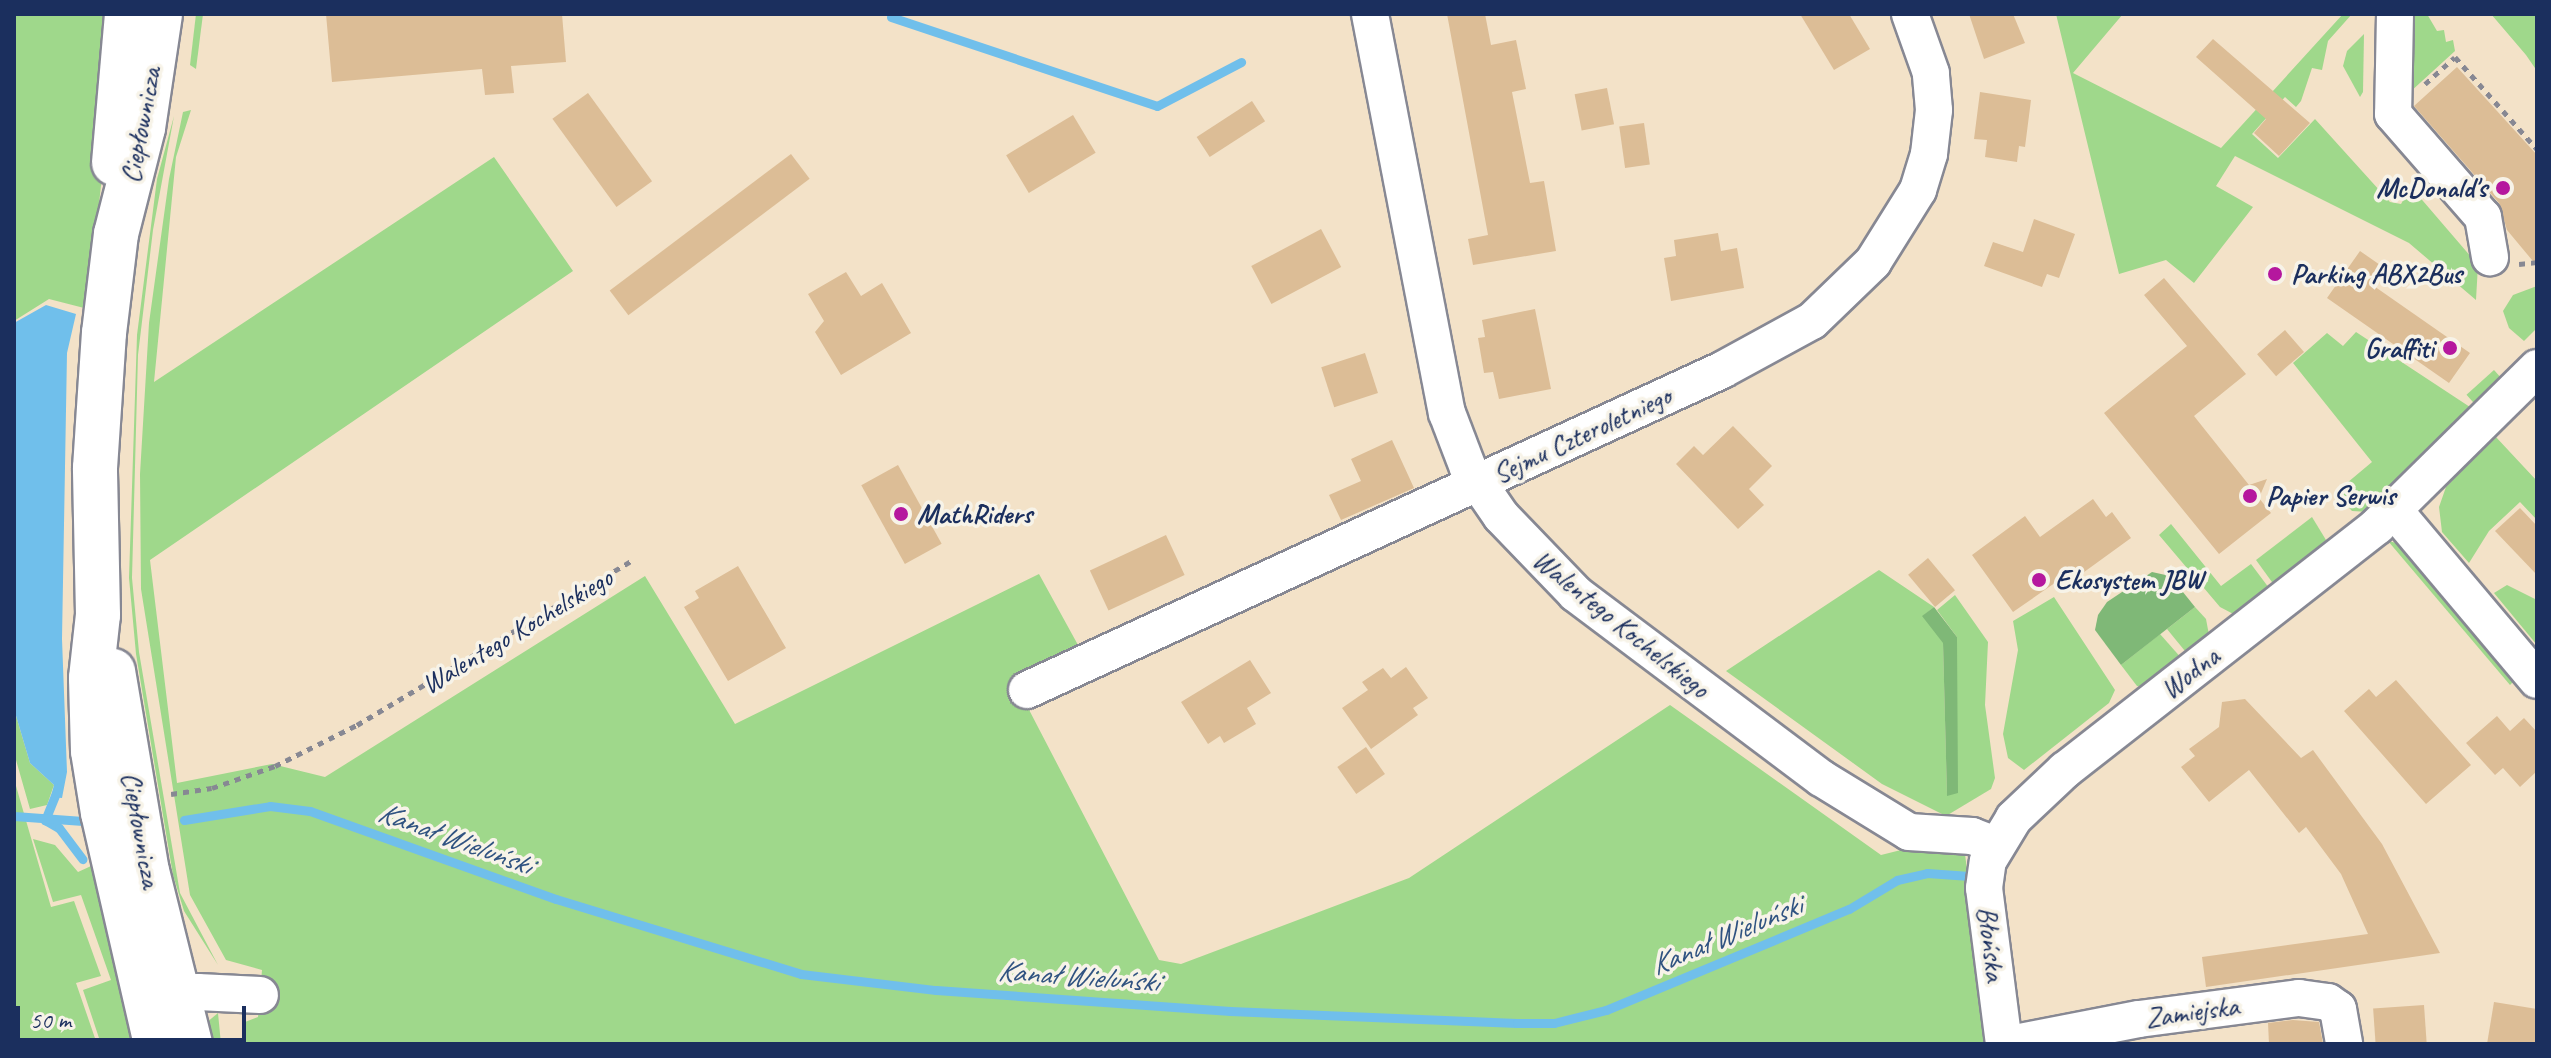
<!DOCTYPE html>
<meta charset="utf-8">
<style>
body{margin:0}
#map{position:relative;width:2551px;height:1058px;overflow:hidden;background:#f3e2c8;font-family:Caveat,sans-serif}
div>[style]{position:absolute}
.green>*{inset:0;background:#9fd88b;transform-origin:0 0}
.forest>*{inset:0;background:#7fb877}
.water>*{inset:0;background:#70bfeb}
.stream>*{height:9px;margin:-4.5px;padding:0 4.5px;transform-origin:4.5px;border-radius:4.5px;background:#70bfeb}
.building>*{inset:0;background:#dcbd96;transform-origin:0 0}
.path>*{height:5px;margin-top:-2.5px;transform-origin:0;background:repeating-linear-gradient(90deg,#878893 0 6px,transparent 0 12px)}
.roads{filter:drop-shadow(2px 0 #878893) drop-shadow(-2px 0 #878893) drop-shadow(0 2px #878893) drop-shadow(0 -2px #878893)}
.minor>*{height:36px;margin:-18px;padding:0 18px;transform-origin:18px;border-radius:18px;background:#fff}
.major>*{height:44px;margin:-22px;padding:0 22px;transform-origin:22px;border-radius:22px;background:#fff}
.dots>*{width:22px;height:22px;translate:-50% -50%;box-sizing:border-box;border:4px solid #f7f3e8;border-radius:50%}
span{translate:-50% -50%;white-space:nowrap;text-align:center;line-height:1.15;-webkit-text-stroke:7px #f7f3e8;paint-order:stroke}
.street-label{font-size:28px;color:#1b2f5e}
.poi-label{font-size:28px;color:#1b2f5e;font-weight:700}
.right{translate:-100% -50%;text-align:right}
.left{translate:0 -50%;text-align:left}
.water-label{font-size:30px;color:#305381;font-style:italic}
.frame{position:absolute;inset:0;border:16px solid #1b2f5e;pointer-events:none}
.scale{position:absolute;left:16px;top:1006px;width:230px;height:36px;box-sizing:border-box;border:4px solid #1b2f5e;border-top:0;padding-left:10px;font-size:24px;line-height:28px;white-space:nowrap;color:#1b2f5e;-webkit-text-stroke:6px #f7f3e8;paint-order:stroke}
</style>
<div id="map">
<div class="green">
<div style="clip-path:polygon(14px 14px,119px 14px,88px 309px,49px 299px,14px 321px)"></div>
<div style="clip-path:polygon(196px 14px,203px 14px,196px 69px,190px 65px)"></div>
<div style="clip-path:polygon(2056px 14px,2123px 14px,2073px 73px,2221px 148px,2343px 14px,2352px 14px,2328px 41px,2322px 70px,2312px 68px,2301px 101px,2296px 107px,2285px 97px,2252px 134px,2278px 158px,2315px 119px,2390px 202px,2401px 204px,2411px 187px,2478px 265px,2476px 300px,2409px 243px,2235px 156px,2216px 186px,2253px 207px,2194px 283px,2166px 260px,2119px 274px)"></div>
<div style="clip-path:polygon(2402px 14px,2427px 14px,2437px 31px,2444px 30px,2446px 42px,2453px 40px,2455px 51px,2398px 103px)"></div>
<div style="clip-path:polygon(2491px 14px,2537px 14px,2537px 71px,2526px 55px)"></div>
<div style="clip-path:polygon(2364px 34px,2363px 92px,2360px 97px,2343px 66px,2347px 51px)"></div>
<div style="clip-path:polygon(191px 110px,176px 157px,154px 382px,494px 157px,573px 271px,150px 560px,177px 783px,272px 764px,325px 777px,645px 576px,735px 724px,1039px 574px,1078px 645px,1012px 677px,1159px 960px,1181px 964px,1409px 878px,1670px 705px,1881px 855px,1909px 848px,1965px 854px,1989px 1044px,243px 1044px,245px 1022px,258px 1017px,262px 970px,226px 960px,190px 895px,141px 589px,140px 474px,149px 323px,169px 179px,183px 112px)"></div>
<div style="clip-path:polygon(174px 116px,153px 230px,138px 355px,132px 578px,139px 652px,180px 893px,218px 965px,184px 911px,173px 875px,136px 654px,129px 578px,137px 335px,157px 179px)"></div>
<div style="clip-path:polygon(2537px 286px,2537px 328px,2524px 341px,2509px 328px,2503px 311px,2513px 295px)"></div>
<div style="clip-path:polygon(2356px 332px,2473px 409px,2369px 512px,2352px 511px,2335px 493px,2372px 462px,2293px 363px,2327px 333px,2343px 346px)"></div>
<div style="left:2494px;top:370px;width:15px;height:37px;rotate:48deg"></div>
<div style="clip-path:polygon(2495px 436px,2537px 481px,2537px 520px,2520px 502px,2489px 531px,2469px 563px,2442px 532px,2439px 507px,2446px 487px)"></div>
<div style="clip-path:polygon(2312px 517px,2326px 540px,2277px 589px,2256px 560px)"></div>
<div style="clip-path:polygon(2171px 524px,2221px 586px,2251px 564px,2272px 592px,2239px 617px,2220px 607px,2159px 535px)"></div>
<div style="clip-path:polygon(2388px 541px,2401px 544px,2514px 681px,2510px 685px)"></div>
<div style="clip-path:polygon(1879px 570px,1934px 607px,1923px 616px,1943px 642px,1947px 795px,1957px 637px,1937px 610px,1955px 595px,1988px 642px,1985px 705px,1995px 778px,1991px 789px,1946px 816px,1882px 784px,1726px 671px)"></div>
<div style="clip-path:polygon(2507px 585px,2537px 600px,2537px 645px,2494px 593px)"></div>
<div style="clip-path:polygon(2054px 597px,2115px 690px,2109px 703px,2024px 770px,2008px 758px,2003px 734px,2018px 650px,2013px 621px)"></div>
<div style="clip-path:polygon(2195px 607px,2206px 619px,2210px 640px,2189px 656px,2167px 629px)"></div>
<div style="clip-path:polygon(2160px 634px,2183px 660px,2146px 688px,2137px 686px,2121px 665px)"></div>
<div style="clip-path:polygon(14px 709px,30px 763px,54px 785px,47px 805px,30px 809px,14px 753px)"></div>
<div style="clip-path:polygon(14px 779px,51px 907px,74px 901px,101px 976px,76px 983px,97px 1044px,14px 1044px)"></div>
<div style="clip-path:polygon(33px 839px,55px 845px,78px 872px,102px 861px,147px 1044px,101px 1044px,83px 990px,111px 980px,81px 895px,53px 902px)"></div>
<div style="clip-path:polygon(218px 1013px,221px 1044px,201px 1044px,206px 1023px)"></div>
</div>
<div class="forest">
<div style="clip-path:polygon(2152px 572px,2170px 576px,2195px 607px,2121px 665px,2095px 630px,2098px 615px,2107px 602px)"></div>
<div style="clip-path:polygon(1934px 607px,1957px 637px,1958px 793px,1947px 796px,1943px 643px,1922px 616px)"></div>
</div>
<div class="water">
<div style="clip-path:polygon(46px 305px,76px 314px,67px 353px,62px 639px,67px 772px,62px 798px,51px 797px,54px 785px,30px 763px,14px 709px,14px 323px)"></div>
</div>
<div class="stream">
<div style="left:891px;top:17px;width:280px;rotate:18.5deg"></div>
<div style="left:1157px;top:106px;width:95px;rotate:-27.6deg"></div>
<div style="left:58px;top:788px;width:35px;rotate:112deg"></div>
<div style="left:45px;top:820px;width:16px;rotate:30deg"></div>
<div style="left:59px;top:828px;width:39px;rotate:53deg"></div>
<div style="left:14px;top:816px;width:69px;rotate:4.1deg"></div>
<div style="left:184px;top:820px;width:87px;rotate:-9.2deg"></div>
<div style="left:270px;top:806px;width:40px;rotate:7.1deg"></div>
<div style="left:310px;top:811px;width:261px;rotate:19.7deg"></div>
<div style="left:556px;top:899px;width:256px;rotate:17deg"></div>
<div style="left:801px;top:974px;width:136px;rotate:6.8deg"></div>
<div style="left:936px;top:990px;width:295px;rotate:4.1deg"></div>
<div style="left:1230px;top:1011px;width:287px;rotate:2.4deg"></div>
<div style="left:1517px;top:1023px;width:37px"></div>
<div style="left:1554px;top:1023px;width:54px;rotate:-14deg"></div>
<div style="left:1606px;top:1010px;width:263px;rotate:-22.6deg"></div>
<div style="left:1849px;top:909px;width:56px;rotate:-31.1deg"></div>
<div style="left:1897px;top:880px;width:31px;rotate:-13deg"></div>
<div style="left:1927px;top:873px;width:39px;rotate:4deg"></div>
</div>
<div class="building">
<div style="clip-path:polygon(326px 14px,562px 14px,566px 62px,511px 66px,514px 93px,485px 95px,482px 69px,332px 82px)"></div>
<div style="clip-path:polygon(1447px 14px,1485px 14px,1491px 45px,1516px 40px,1526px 89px,1512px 92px,1530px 183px,1544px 181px,1556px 251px,1473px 265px,1468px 239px,1488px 235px)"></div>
<div style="clip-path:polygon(1800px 14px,1849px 14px,1870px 49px,1834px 70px)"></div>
<div style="clip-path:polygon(1969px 14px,2013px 14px,2025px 43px,1984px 59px)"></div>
<div style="clip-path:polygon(2213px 39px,2310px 123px,2279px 156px,2254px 133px,2266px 119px,2196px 57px)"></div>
<div style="clip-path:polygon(2457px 67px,2537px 155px,2537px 266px,2507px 230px,2499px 203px,2414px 106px)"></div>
<div style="left:1607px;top:88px;width:37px;height:33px;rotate:79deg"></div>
<div style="clip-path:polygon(1980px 92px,2031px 100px,2025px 147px,2019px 146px,2017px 162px,1985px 157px,1987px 140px,1974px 139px)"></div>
<div style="left:588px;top:93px;width:109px;height:44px;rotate:54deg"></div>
<div style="left:1252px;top:101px;width:24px;height:66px;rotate:57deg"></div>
<div style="left:1073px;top:115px;width:44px;height:78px;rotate:59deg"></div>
<div style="left:1644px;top:123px;width:42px;height:25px;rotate:82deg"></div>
<div style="left:791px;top:154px;width:31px;height:227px;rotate:53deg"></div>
<div style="clip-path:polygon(2034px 219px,2075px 234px,2059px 278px,2047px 274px,2042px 287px,1984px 266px,1993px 242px,2023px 252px)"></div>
<div style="left:1321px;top:229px;width:43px;height:79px;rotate:62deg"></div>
<div style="clip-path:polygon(1718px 233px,1721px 251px,1737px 248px,1744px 288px,1671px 301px,1664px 258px,1676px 256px,1674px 240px)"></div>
<div style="clip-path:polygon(2360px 251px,2383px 267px,2371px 284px,2470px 353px,2449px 383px,2327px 298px)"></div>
<div style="clip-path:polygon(846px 272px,861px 296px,882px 283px,911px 333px,841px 375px,815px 332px,824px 321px,808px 294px)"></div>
<div style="clip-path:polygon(2164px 278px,2246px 374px,2194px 416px,2249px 485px,2267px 479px,2259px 498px,2271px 513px,2219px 554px,2104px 413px,2187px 346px,2144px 295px)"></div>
<div style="clip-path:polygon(1535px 309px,1551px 389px,1499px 399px,1493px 372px,1484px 373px,1478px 338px,1485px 337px,1482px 320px)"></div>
<div style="left:2285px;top:330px;width:29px;height:37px;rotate:49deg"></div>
<div style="left:1365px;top:353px;width:42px;height:46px;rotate:72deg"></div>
<div style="clip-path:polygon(1733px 426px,1772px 466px,1749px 489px,1764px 505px,1738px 529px,1676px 464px,1694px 446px,1703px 455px)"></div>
<div style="clip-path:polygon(1392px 440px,1414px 488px,1341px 520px,1329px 495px,1361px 481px,1351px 459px)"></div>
<div style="left:898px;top:465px;width:90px;height:42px;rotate:61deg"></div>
<div style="clip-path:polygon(2093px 499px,2106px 517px,2112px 512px,2131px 538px,2080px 575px,2075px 569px,2013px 612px,1972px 555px,2025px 516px,2040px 537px)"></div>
<div style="clip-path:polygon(2520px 508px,2537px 526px,2537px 575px,2495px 531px)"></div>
<div style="left:1166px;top:535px;width:44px;height:84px;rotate:65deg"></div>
<div style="left:1928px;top:558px;width:42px;height:26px;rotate:50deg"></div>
<div style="clip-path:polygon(738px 566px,786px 648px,728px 681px,684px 607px,699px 598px,695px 591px)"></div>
<div style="clip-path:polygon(1250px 660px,1271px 693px,1247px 708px,1256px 724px,1224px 743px,1220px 736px,1208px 744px,1181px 702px)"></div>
<div style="clip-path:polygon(1406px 667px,1428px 698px,1413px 708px,1418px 715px,1371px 749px,1342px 708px,1368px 690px,1362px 682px,1383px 668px,1391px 678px)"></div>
<div style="clip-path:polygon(2396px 680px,2471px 765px,2426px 804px,2344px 711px,2369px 689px,2376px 697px)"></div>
<div style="clip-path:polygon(2245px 699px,2301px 758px,2313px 750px,2382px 844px,2440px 953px,2206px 987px,2202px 957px,2368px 934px,2341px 874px,2306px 827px,2299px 833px,2249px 770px,2209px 802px,2181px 767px,2195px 756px,2189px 749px,2219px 727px,2222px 702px)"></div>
<div style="clip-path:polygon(2497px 716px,2510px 731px,2524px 718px,2537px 732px,2537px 771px,2520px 787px,2503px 768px,2495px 775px,2466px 743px)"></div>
<div style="left:1366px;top:747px;width:33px;height:35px;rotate:55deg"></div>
<div style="clip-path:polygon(2494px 1002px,2537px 1009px,2537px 1044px,2487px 1044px)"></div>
<div style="left:2424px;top:1005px;width:39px;height:51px;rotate:86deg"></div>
<div style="clip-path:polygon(2293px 1020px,2319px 1022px,2323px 1044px,2269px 1044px,2268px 1023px)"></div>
</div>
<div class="path">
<div style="left:2425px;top:84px;width:40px;rotate:-42deg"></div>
<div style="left:2455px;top:57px;width:123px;rotate:48.3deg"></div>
<div style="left:2519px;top:264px;width:18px;rotate:-6deg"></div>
<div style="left:171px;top:794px;width:41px;rotate:-8.3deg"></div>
<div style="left:212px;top:788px;width:67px;rotate:-19.2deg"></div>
<div style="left:275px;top:766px;width:92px;rotate:-26.6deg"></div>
<div style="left:357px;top:725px;width:323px;rotate:-30.9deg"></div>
</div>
<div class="roads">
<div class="minor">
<div style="left:1370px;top:14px;width:406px;rotate:79.1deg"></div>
<div style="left:1447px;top:413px;width:59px;rotate:69.1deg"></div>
<div style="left:1468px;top:468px;width:58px;rotate:55.5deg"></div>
<div style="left:1501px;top:516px;width:108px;rotate:46.1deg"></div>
<div style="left:1576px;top:594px;width:306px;rotate:36.9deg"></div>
<div style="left:1821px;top:778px;width:103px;rotate:31.5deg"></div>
<div style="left:1909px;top:832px;width:63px;rotate:3.6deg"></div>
<div style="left:1972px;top:836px;width:25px;rotate:21deg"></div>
<div style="left:2395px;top:14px;width:100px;rotate:91.1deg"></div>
<div style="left:2393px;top:114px;width:137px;rotate:48.9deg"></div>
<div style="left:2483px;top:217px;width:41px;rotate:80.1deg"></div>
<div style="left:2394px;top:510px;width:222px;rotate:49.9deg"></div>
<div style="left:1027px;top:690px;width:765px;rotate:-24.72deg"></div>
<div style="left:1722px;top:370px;width:102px;rotate:-28.6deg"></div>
<div style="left:1812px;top:321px;width:85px;rotate:-44deg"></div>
<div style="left:1873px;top:262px;width:85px;rotate:-58deg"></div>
<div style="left:1918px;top:190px;width:38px;rotate:-73deg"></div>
<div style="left:1929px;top:154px;width:44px;rotate:-83.5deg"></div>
<div style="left:1934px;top:110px;width:37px;rotate:-95deg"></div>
<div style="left:1931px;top:73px;width:63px;rotate:-109.6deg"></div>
<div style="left:155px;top:1002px;width:44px;rotate:-13.1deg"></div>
<div style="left:198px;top:992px;width:62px;rotate:2.8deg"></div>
<div style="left:2004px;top:1044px;width:157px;rotate:-97.3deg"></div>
<div style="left:1984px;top:888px;width:27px;rotate:-82deg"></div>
<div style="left:1988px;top:861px;width:50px;rotate:-58.8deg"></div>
<div style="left:2014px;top:818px;width:70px;rotate:-43.3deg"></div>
<div style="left:2065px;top:770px;width:396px;rotate:-38deg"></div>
<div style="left:2377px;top:526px;width:225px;rotate:-44.6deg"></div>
<div style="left:2010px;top:1044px;width:131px;rotate:-11deg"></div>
<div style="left:2139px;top:1019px;width:161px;rotate:-7.5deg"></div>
<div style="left:2299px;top:998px;width:29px;rotate:8deg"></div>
<div style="left:2328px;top:1002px;width:12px;rotate:35deg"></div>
<div style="left:2338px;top:1009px;width:36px;rotate:80deg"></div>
</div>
<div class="major">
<div style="left:114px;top:163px;width:150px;rotate:-85deg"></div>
<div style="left:113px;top:671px;width:203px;rotate:80.4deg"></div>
<div style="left:147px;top:871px;width:178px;rotate:76deg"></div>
<div style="left:156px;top:1044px;width:237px;rotate:-102.9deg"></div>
<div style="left:103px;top:813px;width:63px;rotate:-99.2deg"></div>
<div style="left:93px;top:751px;width:73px;rotate:-91.6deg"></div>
<div style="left:91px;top:678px;width:63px;rotate:-83.7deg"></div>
<div style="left:98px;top:615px;width:147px;rotate:-91.2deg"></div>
<div style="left:95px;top:468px;width:135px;rotate:-86.2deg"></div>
<div style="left:104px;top:333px;width:100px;rotate:-83.1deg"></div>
<div style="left:116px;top:234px;width:109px;rotate:-75.7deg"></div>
<div style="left:143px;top:128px;width:115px;rotate:-81.5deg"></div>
</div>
</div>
<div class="dots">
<div style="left:2503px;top:188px;background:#b5179e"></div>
<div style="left:2275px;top:274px;background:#b5179e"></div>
<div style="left:2450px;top:348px;background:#b5179e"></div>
<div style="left:2250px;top:496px;background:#b5179e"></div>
<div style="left:901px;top:514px;background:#b5179e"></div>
<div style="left:2039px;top:580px;background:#b5179e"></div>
</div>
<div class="street-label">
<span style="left:141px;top:125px;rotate:-79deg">Ciepłownicza</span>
<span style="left:1582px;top:435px;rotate:-25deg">Sejmu Czteroletniego</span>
<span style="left:1621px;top:624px;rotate:39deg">Walentego Kochelskiego</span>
<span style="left:517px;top:631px;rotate:-31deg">Walentego Kochelskiego</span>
<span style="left:2190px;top:673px;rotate:-38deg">Wodna</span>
<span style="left:141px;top:830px;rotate:80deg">Ciepłownicza</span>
<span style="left:1991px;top:944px;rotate:83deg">Błońska</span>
<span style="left:2192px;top:1012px;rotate:-8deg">Zamiejska</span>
</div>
<div class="poi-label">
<span class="right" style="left:2487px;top:188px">McDonald's</span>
<span class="left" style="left:2291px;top:274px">Parking ABX2Bus</span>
<span class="right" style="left:2434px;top:348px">Graffiti</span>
<span class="left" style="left:2266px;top:496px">Papier Serwis</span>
<span class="left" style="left:917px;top:514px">MathRiders</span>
<span class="left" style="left:2055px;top:580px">Ekosystem JBW</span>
</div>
<div class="water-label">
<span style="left:455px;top:838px;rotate:20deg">Kanał Wieluński</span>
<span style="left:1726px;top:935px;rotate:-23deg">Kanał Wieluński</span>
<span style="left:1078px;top:976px;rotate:4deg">Kanał Wieluński</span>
</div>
<div class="frame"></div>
<div class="scale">50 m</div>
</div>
